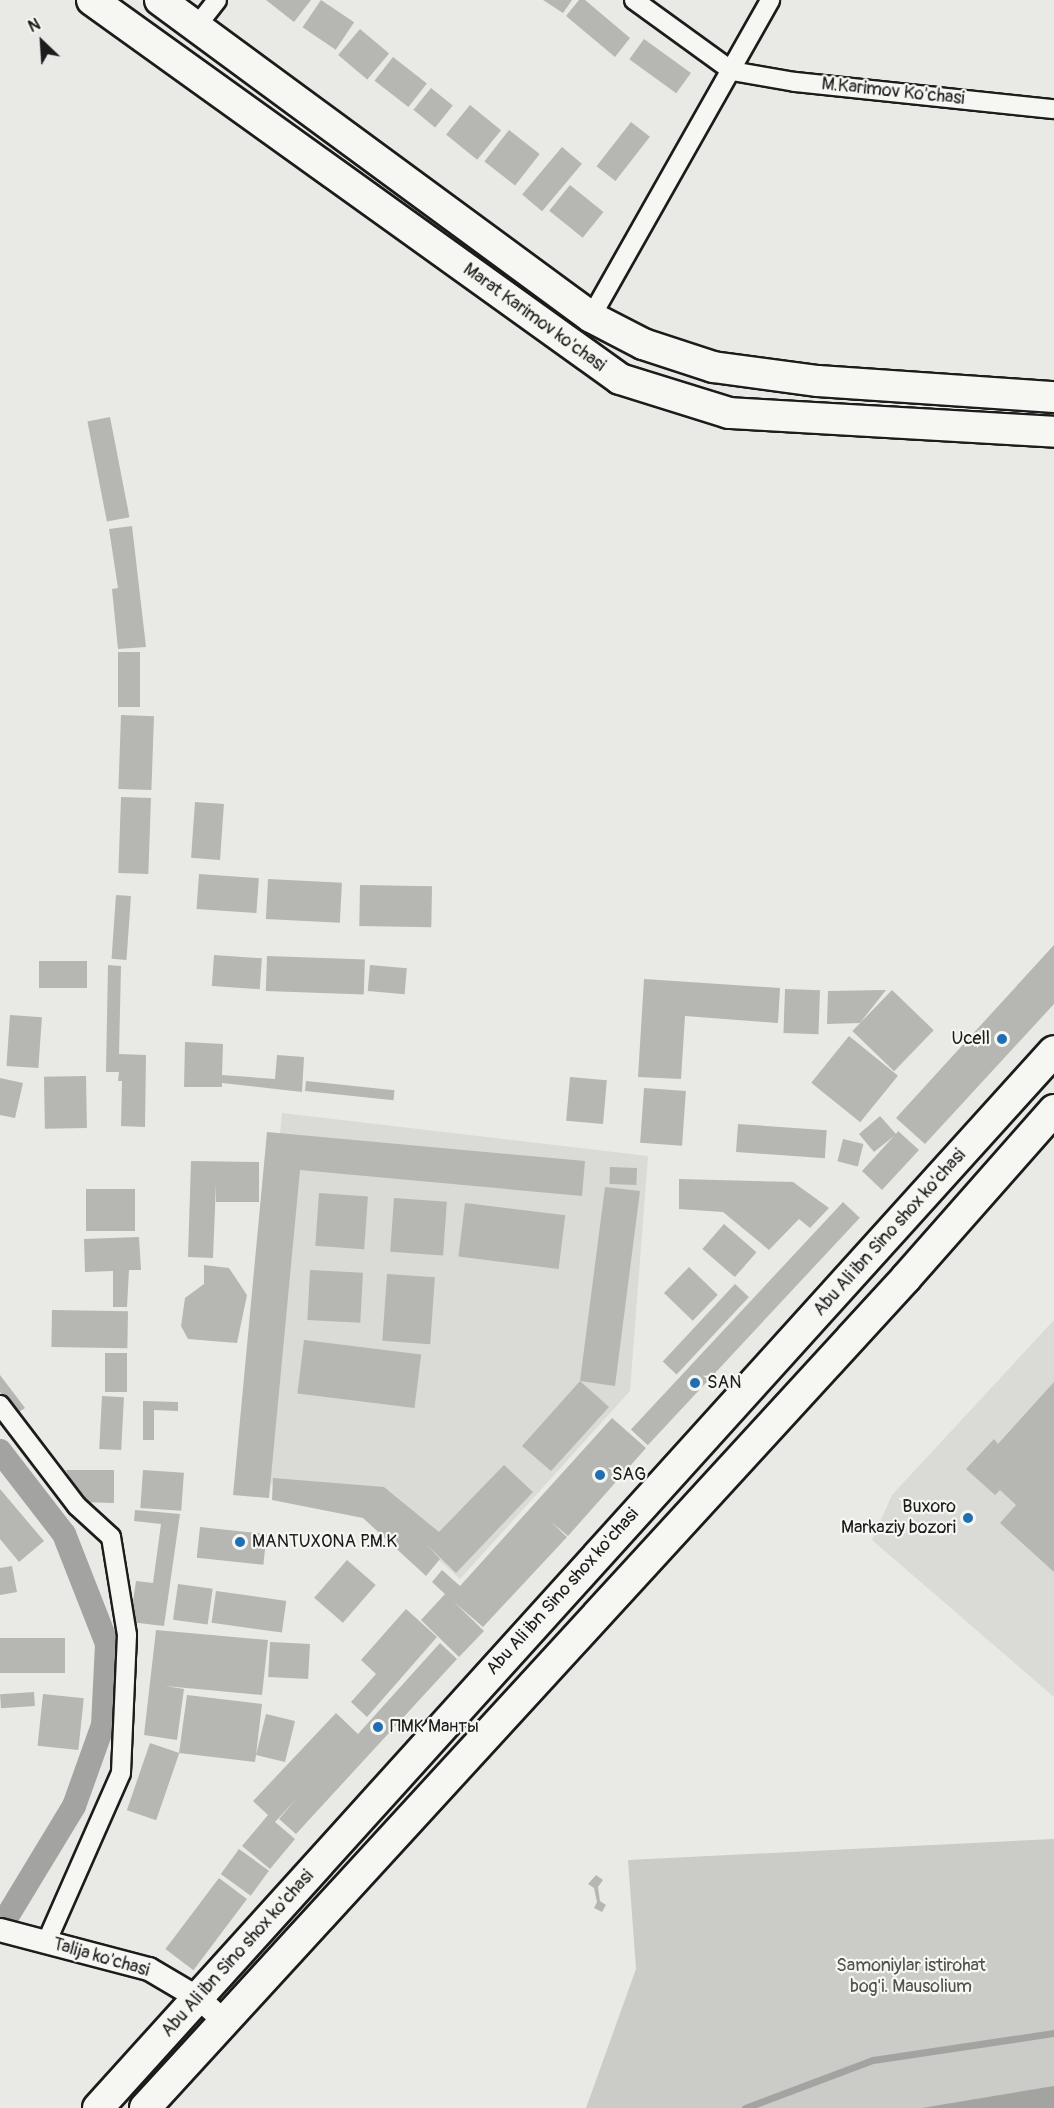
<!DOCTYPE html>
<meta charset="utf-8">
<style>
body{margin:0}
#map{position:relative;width:1054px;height:2108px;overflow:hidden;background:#e9e9e5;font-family:Pangolin,sans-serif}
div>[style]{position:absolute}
.built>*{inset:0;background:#dadad6}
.green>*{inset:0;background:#cbcbc7}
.water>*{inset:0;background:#a3a3a1}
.stream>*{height:7px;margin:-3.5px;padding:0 3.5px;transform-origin:3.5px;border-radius:3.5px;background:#a3a3a1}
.canal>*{height:24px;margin:-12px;padding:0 12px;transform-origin:12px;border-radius:12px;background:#a3a3a1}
.building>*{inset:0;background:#b6b6b3;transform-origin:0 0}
.roads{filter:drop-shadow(2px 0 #1c1c1c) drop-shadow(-2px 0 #1c1c1c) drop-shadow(0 2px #1c1c1c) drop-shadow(0 -2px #1c1c1c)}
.minor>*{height:18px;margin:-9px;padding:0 9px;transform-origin:9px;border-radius:9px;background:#f6f6f2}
.tertiary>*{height:22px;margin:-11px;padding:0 11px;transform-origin:11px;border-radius:11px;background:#f6f6f2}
.primary>*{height:30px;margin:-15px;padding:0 15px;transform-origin:15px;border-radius:15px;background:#f6f6f2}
.dots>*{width:16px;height:16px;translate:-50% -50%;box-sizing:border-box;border:3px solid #f6f6f2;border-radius:50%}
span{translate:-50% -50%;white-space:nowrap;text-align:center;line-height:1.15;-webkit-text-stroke:4.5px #f6f6f2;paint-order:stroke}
.street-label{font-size:18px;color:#1c1c1c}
.poi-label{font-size:18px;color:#1c1c1c}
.right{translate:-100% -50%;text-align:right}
.left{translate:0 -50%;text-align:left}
.park-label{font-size:18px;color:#51514f}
.north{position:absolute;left:12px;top:12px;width:60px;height:60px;-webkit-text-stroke:4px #f6f6f2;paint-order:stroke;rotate:335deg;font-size:16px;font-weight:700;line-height:24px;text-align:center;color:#1c1c1c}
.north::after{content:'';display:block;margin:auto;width:21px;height:27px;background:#1c1c1c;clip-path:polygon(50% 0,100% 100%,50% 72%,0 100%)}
</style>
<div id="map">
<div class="built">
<div style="clip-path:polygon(282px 1113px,648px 1156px,630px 1391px,460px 1579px,371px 1498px,247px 1481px)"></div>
<div style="clip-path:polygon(1054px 1320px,1054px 1697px,872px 1540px,892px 1495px)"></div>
</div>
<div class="green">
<div style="clip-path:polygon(1054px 1839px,1054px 2108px,586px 2108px,636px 1969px,628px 1860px)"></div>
</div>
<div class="water">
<div style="clip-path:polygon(1054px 2086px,1054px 2108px,922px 2108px)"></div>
</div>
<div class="stream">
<div style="left:745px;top:2108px;width:137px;rotate:-20.6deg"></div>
<div style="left:873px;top:2060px;width:183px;rotate:-8.5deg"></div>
</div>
<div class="canal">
<div style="left:0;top:1451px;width:105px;rotate:52.4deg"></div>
<div style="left:64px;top:1534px;width:118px;rotate:68.6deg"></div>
<div style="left:107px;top:1644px;width:81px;rotate:92.8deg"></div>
<div style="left:103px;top:1725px;width:86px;rotate:109.7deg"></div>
<div style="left:74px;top:1806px;width:133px;rotate:121.2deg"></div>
</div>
<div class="building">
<div style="clip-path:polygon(266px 0,311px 0,294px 22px)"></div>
<div style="left:321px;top:0;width:40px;height:33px;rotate:34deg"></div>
<div style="clip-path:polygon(543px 0,572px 0,563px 13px)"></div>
<div style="clip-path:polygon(579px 0,585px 0,630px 38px,615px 57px,566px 16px)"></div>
<div style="left:360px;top:29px;width:38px;height:34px;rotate:40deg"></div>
<div style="left:644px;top:39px;width:58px;height:25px;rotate:36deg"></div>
<div style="left:393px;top:57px;width:43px;height:30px;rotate:38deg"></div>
<div style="left:431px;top:88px;width:28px;height:28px;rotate:39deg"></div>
<div style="left:470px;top:105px;width:40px;height:38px;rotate:39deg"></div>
<div style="left:631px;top:122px;width:24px;height:56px;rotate:38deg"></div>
<div style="left:509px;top:130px;width:39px;height:40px;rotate:38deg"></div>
<div style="left:562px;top:147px;width:26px;height:62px;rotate:40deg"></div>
<div style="left:570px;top:185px;width:43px;height:33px;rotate:39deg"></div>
<div style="left:110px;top:417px;width:102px;height:23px;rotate:79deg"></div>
<div style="clip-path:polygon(132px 526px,146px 647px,118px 649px,112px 589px,118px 588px,109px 529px)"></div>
<div style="left:118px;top:652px;width:22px;height:55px"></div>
<div style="left:121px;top:715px;width:33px;height:74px;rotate:2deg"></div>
<div style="left:121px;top:797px;width:30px;height:76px;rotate:2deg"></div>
<div style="left:195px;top:802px;width:29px;height:56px;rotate:4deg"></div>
<div style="left:199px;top:874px;width:60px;height:35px;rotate:4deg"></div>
<div style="left:268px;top:879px;width:74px;height:40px;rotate:3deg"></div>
<div style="left:360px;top:885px;width:72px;height:41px;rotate:1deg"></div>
<div style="left:116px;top:895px;width:15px;height:64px;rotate:4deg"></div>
<div style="clip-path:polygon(1054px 945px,1054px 1004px,925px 1144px,896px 1118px)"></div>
<div style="left:214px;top:955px;width:48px;height:31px;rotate:4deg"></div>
<div style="left:267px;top:956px;width:98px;height:35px;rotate:2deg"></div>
<div style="left:39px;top:961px;width:48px;height:27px"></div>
<div style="clip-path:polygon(108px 965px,121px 966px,119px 1054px,146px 1055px,145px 1127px,121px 1126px,122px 1081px,118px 1081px,119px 1072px,106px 1072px)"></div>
<div style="left:370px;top:965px;width:37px;height:26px;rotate:5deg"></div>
<div style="clip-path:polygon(644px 979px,780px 988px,778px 1023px,685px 1016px,681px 1079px,638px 1077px)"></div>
<div style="left:785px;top:989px;width:35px;height:44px;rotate:2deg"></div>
<div style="clip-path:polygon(886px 990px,860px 1023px,827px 1024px,828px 991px)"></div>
<div style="left:892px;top:990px;width:58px;height:57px;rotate:44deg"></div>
<div style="left:10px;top:1015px;width:32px;height:51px;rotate:4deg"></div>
<div style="left:849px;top:1036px;width:63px;height:60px;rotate:39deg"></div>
<div style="clip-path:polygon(185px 1042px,223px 1044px,222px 1075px,275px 1079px,277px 1055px,304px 1057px,302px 1092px,222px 1083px,222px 1087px,184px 1087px)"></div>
<div style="left:86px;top:1076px;width:52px;height:42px;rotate:89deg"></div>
<div style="left:570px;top:1077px;width:37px;height:44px;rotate:5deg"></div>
<div style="clip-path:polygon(0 1078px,23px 1083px,15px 1118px,0 1115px)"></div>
<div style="left:306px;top:1081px;width:89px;height:10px;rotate:6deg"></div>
<div style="left:644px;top:1088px;width:42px;height:55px;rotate:4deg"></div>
<div style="clip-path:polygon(880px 1116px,896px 1134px,898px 1131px,919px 1150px,882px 1190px,862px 1171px,894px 1136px,874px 1152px,859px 1134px)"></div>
<div style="left:738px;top:1124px;width:89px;height:28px;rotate:4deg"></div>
<div style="clip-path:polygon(267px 1132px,585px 1161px,582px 1196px,300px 1170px,269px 1498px,233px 1495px)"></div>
<div style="left:843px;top:1139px;width:21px;height:23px;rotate:14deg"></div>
<div style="clip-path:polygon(191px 1161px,259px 1162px,259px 1202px,216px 1202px,216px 1183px,213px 1258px,188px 1257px)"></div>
<div style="left:610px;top:1167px;width:27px;height:17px;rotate:2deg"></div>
<div style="clip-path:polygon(679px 1179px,793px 1182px,829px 1208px,810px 1228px,799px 1219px,769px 1250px,723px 1212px,679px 1209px)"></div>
<div style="clip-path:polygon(605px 1187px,640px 1191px,615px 1386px,580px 1381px,609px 1407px,551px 1471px,522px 1446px,580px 1381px)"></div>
<div style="left:86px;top:1189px;width:49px;height:42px"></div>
<div style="left:319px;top:1193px;width:49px;height:53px;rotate:4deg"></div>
<div style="left:394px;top:1198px;width:53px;height:54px;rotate:4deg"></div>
<div style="left:843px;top:1202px;width:23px;height:311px;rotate:43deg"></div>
<div style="left:465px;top:1203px;width:101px;height:54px;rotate:7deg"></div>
<div style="left:724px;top:1224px;width:43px;height:33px;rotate:41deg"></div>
<div style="clip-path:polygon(139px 1237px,141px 1270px,129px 1270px,127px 1307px,113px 1307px,113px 1271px,85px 1272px,84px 1239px)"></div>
<div style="clip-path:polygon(204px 1265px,229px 1268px,247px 1295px,237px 1343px,188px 1339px,181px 1326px,185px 1298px,204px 1284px)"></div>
<div style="left:689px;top:1267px;width:40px;height:36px;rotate:44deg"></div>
<div style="left:310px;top:1270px;width:53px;height:50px;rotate:3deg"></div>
<div style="left:387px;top:1274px;width:48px;height:67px;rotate:4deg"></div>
<div style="left:735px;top:1284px;width:19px;height:106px;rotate:43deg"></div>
<div style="left:52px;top:1310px;width:76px;height:37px;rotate:1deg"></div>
<div style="left:304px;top:1340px;width:118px;height:54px;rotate:7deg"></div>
<div style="left:105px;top:1353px;width:22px;height:39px"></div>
<div style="clip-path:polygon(0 1375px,25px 1408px,16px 1414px,0 1392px)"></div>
<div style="clip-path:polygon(1054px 1382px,1054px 1572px,1000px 1523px,1016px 1505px,1000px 1490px,995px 1495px,966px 1469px,994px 1439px,998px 1444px)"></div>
<div style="left:102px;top:1396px;width:22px;height:53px;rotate:3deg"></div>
<div style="clip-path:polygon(143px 1401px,178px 1402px,178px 1411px,154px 1410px,154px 1440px,143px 1440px)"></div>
<div style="clip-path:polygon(612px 1418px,646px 1448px,568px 1536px,550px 1521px,567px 1537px,483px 1627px,453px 1601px,484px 1631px,459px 1657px,421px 1620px,445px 1594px,432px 1582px,442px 1570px,460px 1586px)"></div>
<div style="clip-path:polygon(504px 1465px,533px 1492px,456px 1573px,427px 1545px,440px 1559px,426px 1576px,363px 1518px,272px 1500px,273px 1478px,384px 1487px,439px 1532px)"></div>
<div style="clip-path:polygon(66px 1470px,114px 1470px,114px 1503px,79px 1502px)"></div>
<div style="left:143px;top:1470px;width:41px;height:38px;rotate:4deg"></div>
<div style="clip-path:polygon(0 1489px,44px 1541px,19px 1562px,0 1539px)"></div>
<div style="clip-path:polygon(135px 1510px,180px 1514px,164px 1626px,130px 1622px,136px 1581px,153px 1583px,161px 1524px,134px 1521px)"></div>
<div style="left:200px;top:1527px;width:67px;height:31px;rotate:6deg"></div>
<div style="left:347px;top:1560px;width:38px;height:50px;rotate:41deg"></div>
<div style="clip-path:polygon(12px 1566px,17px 1592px,0 1595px,0 1568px)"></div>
<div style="left:178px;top:1584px;width:35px;height:36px;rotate:8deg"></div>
<div style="left:216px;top:1591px;width:71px;height:32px;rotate:8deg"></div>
<div style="clip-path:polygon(406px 1609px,437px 1637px,367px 1717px,351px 1702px,376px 1674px,361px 1660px)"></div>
<div style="clip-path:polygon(156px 1630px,268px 1640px,262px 1695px,165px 1686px,184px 1689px,177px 1740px,144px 1735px)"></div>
<div style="left:65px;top:1638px;width:35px;height:65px;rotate:90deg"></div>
<div style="left:270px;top:1642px;width:40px;height:35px;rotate:3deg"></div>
<div style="clip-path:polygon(440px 1643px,457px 1659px,296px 1834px,279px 1819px,298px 1797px,275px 1822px,295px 1839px,270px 1869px,242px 1846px,268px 1815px,253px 1801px,336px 1713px,358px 1734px)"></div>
<div style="left:34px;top:1692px;width:14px;height:34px;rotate:86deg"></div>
<div style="left:43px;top:1694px;width:41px;height:52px;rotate:6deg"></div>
<div style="clip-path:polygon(187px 1695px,262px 1704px,256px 1755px,266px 1714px,295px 1721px,285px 1762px,256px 1755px,255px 1762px,179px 1753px)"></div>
<div style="left:150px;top:1743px;width:31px;height:71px;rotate:19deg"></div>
<div style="left:239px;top:1849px;width:37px;height:31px;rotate:36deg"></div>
<div style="clip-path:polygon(596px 1875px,603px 1880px,598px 1887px,600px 1901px,606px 1905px,602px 1912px,594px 1908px,597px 1902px,594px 1888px,588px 1884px)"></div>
<div style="left:219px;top:1878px;width:35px;height:89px;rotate:37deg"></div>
</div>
<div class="roads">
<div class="minor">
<div style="left:634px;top:0;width:121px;rotate:35.9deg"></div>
<div style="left:732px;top:71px;width:64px;rotate:9.9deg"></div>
<div style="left:795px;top:82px;width:260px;rotate:6deg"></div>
<div style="left:196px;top:27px;width:34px;rotate:-52deg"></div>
<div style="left:591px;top:317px;width:364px;rotate:-60.5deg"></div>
<div style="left:0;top:1405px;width:127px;rotate:52.7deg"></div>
<div style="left:77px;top:1506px;width:46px;rotate:42.4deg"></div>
<div style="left:111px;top:1537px;width:99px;rotate:80.7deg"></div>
<div style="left:127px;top:1635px;width:138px;rotate:92.5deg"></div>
<div style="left:121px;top:1773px;width:186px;rotate:113.8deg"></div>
</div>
<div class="tertiary">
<div style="left:0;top:1930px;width:154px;rotate:14.7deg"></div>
<div style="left:149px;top:1969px;width:59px;rotate:30.5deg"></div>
<div style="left:200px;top:1999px;width:33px;rotate:43deg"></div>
</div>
<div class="primary">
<div style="left:92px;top:0;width:650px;rotate:35.67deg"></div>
<div style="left:620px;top:379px;width:114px;rotate:17.3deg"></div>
<div style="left:729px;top:413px;width:326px;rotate:3.3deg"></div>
<div style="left:160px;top:0;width:535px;rotate:36.33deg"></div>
<div style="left:591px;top:317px;width:59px;rotate:27.4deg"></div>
<div style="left:643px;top:344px;width:74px;rotate:18.2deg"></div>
<div style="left:713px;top:367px;width:106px;rotate:7.6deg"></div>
<div style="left:818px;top:381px;width:237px;rotate:3.9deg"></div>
<div style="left:98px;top:2108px;width:1425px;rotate:-47.87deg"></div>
<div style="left:145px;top:2108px;width:1126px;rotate:-47.48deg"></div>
<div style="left:906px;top:1278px;width:224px;rotate:-48.6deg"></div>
</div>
</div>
<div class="dots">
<div style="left:1002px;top:1039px;background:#1f6fb2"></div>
<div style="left:695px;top:1383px;background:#1f6fb2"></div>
<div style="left:600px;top:1475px;background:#1f6fb2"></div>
<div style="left:968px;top:1518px;background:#1f6fb2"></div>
<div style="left:240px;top:1542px;background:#1f6fb2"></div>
<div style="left:378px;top:1727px;background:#1f6fb2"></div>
</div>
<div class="street-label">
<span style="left:893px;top:92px;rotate:6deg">M.Karimov Ko'chasi</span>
<span style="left:534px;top:318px;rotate:36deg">Marat Karimov ko'chasi</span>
<span style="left:890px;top:1233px;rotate:-48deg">Abu Ali ibn Sino shox ko'chasi</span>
<span style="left:563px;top:1592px;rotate:-48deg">Abu Ali ibn Sino shox ko'chasi</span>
<span style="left:238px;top:1954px;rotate:-48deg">Abu Ali ibn Sino shox ko'chasi</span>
<span style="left:101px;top:1958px;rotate:16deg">Talija ko'chasi</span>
</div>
<div class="poi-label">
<span class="right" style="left:990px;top:1039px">Ucell</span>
<span class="left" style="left:707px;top:1383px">SAN</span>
<span class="left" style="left:612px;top:1475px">SAG</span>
<span class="right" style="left:956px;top:1518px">Buxoro<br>Markaziy bozori</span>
<span class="left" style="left:252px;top:1542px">MANTUXONA P.M.K</span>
<span class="left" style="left:390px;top:1727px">ПМК Манты</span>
</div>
<div class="park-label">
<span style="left:911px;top:1977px">Samoniylar istirohat<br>bog'i. Mausolium</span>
</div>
<div class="north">N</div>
</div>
